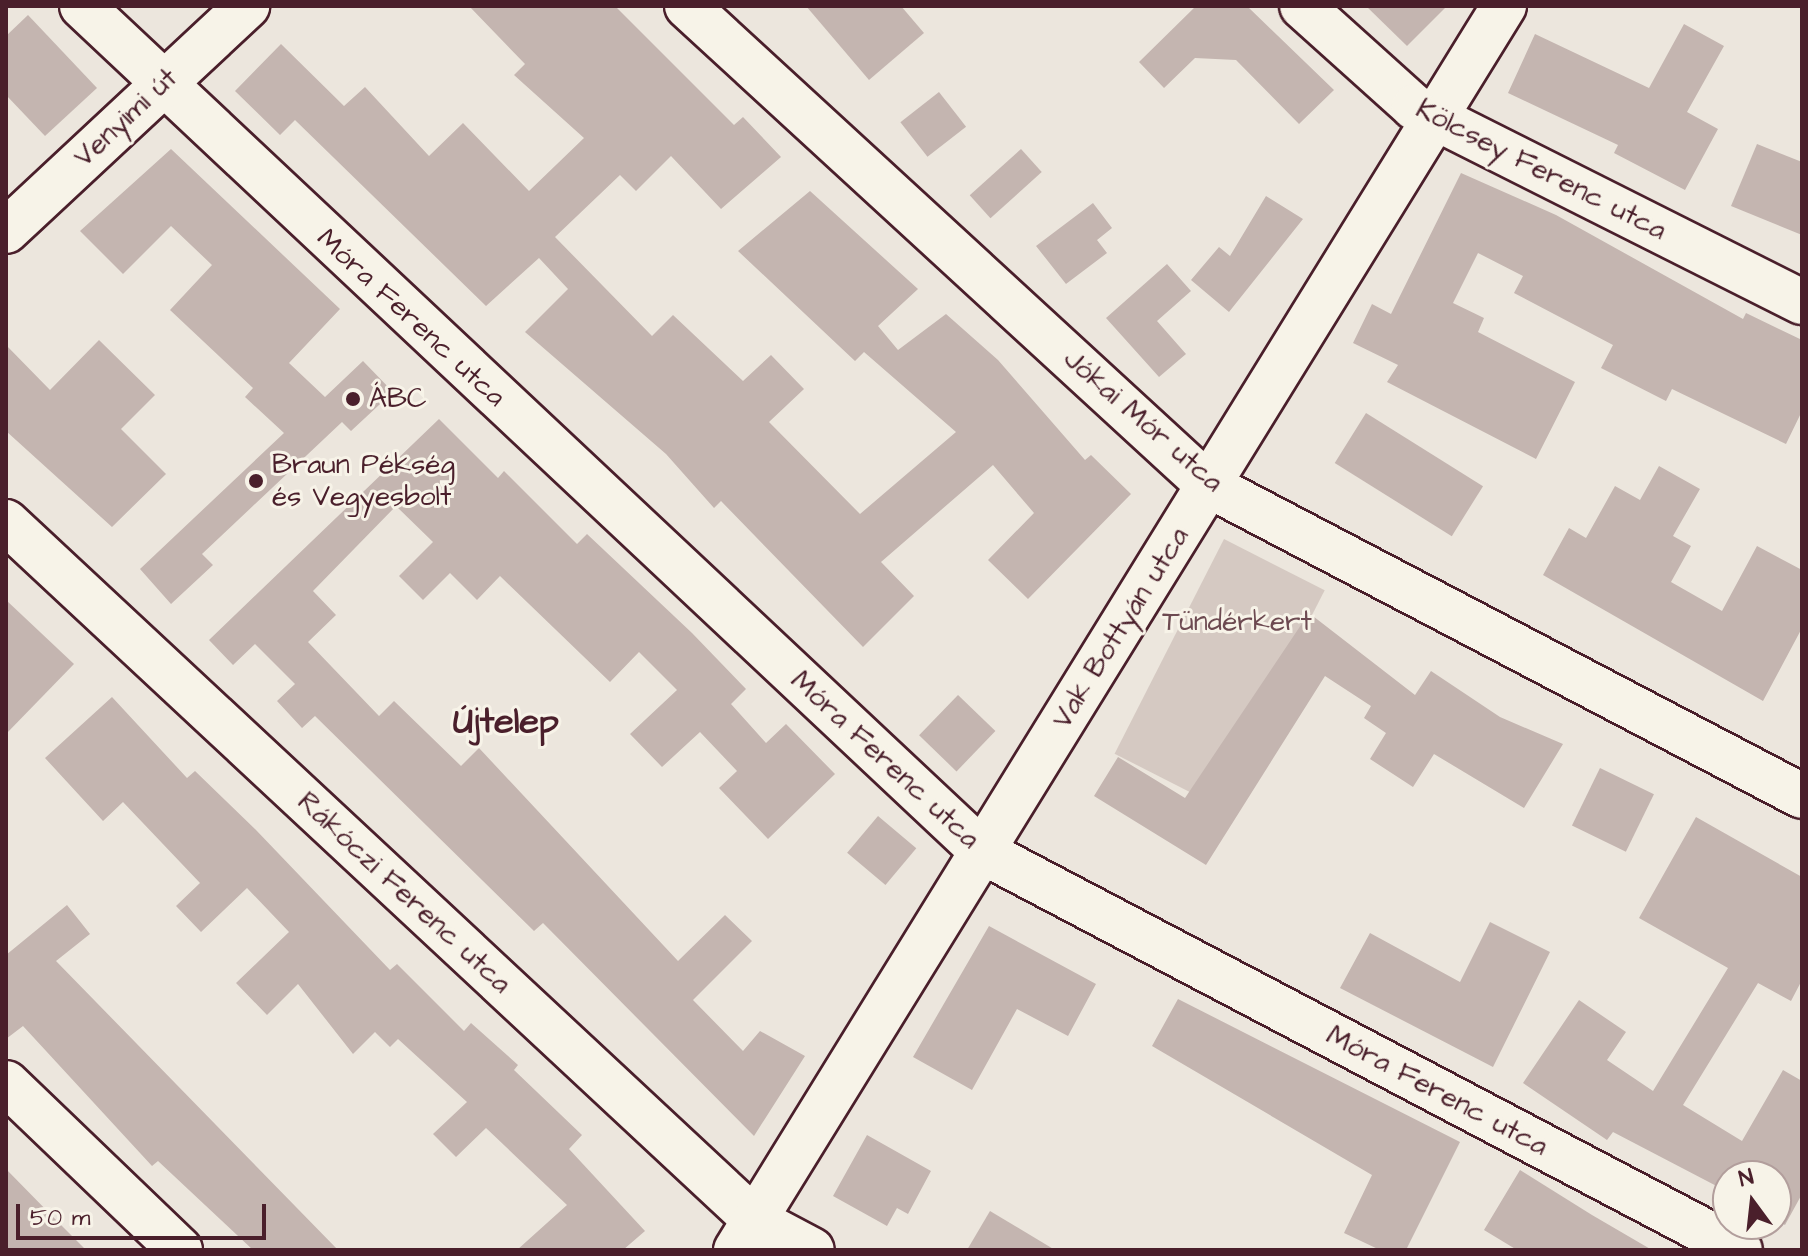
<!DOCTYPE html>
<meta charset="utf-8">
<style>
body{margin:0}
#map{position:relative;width:1808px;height:1256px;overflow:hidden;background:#ece6dd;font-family:"Architects Daughter",sans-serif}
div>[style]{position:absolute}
.green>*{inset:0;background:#d5c9c2;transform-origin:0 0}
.building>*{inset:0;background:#c4b5b0;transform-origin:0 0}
.roads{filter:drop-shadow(2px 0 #4a1f2b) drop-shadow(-2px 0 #4a1f2b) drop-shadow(0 2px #4a1f2b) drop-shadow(0 -2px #4a1f2b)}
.minor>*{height:44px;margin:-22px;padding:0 22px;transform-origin:22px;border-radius:22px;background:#f7f3e8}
.dots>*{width:22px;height:22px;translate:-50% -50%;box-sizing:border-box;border:4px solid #f7f3e8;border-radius:50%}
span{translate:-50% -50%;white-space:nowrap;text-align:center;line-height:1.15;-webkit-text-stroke:6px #f7f3e8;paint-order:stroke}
.street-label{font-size:28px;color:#4a1f2b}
.poi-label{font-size:28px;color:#4a1f2b}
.left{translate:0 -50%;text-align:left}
.park-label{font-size:28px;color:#6d4a51}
.district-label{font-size:36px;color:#4a1f2b;font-weight:700}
.frame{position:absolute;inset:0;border:8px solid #4a1f2b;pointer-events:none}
.north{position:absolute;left:1712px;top:1160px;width:80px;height:80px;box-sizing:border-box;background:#f7f3e8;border:2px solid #b29e9c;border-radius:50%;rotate:345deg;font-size:22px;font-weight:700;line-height:32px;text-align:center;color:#4a1f2b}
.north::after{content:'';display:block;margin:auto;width:28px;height:36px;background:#4a1f2b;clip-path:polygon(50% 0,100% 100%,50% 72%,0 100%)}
.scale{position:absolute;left:16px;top:1204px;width:250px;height:36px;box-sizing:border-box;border:4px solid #4a1f2b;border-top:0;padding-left:10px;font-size:24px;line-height:28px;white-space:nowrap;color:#4a1f2b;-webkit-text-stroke:6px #f7f3e8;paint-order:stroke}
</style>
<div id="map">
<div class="green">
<div style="left:1224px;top:539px;width:113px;height:241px;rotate:27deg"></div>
</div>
<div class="building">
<div style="clip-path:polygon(469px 6px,615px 6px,734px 125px,743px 117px,781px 157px,721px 209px,671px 156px,636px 191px,620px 175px,555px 237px,652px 336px,673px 315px,743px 381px,771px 355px,804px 389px,769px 422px,860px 514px,956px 432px,864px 352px,855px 361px,738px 251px,810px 191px,918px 289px,878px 326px,898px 350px,946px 314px,998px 360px,1085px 460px,1091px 455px,1131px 494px,1028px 599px,988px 560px,1034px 513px,993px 465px,881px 562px,914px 596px,863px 647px,721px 501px,714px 508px,666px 454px,525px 332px,568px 289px,539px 258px,486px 306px,295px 120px,280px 135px,235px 91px,281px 44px,344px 106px,365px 87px,429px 156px,463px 123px,529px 191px,584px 138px,514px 75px,525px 64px)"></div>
<div style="clip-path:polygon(806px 6px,901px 6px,924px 33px,869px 80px)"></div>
<div style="clip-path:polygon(1196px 6px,1247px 6px,1334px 90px,1299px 124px,1236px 60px,1195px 58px,1164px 88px,1139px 62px)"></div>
<div style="clip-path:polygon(1366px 6px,1447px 6px,1407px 46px)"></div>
<div style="clip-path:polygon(28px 15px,97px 88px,45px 136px,6px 95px,6px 36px)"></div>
<div style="clip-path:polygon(1684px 24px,1724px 46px,1687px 112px,1718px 129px,1685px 190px,1614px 153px,1618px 145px,1508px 93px,1535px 34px,1649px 88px)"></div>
<div style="left:939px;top:92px;width:44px;height:49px;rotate:52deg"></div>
<div style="clip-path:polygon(1757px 144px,1802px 162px,1802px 235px,1731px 206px)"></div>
<div style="clip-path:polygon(171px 149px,340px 309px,289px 363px,325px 397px,363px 361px,393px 392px,351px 431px,342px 422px,202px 554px,213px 565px,171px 604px,140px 569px,284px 433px,245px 397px,253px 388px,170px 310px,212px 265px,171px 226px,123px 274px,80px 231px)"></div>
<div style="left:1021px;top:149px;width:31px;height:69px;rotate:48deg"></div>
<div style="clip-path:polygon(1461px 173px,1556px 215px,1743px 319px,1746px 313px,1802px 340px,1802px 411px,1786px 444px,1672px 389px,1666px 401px,1601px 368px,1613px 345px,1514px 293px,1523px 276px,1478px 253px,1453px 303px,1484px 318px,1478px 332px,1575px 382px,1536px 459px,1387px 382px,1398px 365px,1353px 343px,1372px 304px,1391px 314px)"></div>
<div style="clip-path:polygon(1266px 196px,1303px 219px,1229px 312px,1191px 280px,1219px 247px,1230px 256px)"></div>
<div style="clip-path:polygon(1093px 203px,1112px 228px,1097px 240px,1107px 253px,1066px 284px,1036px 246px)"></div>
<div style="clip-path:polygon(1167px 264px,1191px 291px,1157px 321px,1186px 354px,1159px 377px,1106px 318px)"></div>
<div style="clip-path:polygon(99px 340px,155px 395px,121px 429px,166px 474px,112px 527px,6px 431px,6px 345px,50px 390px)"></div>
<div style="left:1366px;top:413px;width:138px;height:59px;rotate:32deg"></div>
<div style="clip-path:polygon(439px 419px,498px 478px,504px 471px,577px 544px,587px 534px,692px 633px,746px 689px,731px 704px,766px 743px,786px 724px,835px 774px,768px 839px,719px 788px,737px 771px,700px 732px,662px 767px,630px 734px,677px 690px,639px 652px,610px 682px,500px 576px,477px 600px,450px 573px,423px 600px,399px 576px,433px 542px,396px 506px,313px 591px,336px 615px,308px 642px,379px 716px,394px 701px,461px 766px,479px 748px,678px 961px,725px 915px,752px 941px,693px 1000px,743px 1051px,760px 1031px,805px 1056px,754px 1136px,543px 923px,534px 931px,315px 716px,302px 728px,277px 701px,295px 684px,255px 644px,233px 665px,209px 640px)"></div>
<div style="clip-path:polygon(1659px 466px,1700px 489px,1673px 536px,1691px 546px,1671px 582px,1722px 611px,1757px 546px,1802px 570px,1802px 628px,1763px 701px,1543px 575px,1569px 528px,1586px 538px,1615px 486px,1640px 500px)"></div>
<div style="clip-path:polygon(6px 600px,74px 664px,6px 734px)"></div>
<div style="clip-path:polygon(1309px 613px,1415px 695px,1431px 671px,1500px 717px,1563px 744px,1524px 808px,1434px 754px,1413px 787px,1370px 759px,1386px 733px,1364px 718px,1371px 706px,1325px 676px,1206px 865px,1094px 796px,1118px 757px,1185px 798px)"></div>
<div style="left:958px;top:695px;width:52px;height:56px;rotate:44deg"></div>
<div style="clip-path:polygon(112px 697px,187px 778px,195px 771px,256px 830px,390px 970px,397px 964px,464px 1031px,471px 1023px,518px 1065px,514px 1070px,582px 1135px,569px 1149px,645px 1231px,623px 1250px,517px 1250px,567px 1205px,486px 1128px,456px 1157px,433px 1134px,467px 1102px,398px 1039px,390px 1047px,375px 1032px,353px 1054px,298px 984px,267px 1015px,236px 983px,289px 932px,247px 888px,201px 932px,176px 906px,200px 883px,123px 802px,103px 821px,45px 758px)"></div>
<div style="left:1600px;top:768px;width:60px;height:64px;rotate:26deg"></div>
<div style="left:878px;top:816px;width:50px;height:48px;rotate:40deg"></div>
<div style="clip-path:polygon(1696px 817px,1802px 877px,1802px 980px,1791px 1001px,1758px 983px,1683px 1105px,1742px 1141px,1783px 1070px,1802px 1081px,1802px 1194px,1785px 1225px,1776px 1220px,1776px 1176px,1728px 1176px,1728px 1192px,1613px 1132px,1607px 1140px,1523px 1083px,1579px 1000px,1626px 1032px,1607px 1060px,1653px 1091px,1728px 968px,1639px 918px)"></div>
<div style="clip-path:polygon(67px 905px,90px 934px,56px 961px,338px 1250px,253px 1250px,158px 1161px,152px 1166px,23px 1026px,6px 1039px,6px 955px)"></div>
<div style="clip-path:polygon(1490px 922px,1550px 952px,1493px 1067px,1340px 988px,1370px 933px,1460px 982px)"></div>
<div style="clip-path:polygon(989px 926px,1096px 984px,1068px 1036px,1017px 1009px,972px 1090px,913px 1057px)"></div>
<div style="clip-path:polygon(1178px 999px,1460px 1142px,1406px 1250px,1380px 1250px,1344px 1233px,1372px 1175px,1152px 1046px)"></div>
<div style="clip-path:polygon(867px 1135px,931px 1171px,908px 1214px,897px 1208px,887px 1226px,833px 1196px)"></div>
<div style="clip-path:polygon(6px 1169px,57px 1221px,86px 1250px,6px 1250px)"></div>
<div style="clip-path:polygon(1520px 1170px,1592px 1215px,1652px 1250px,1517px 1250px,1484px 1230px)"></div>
<div style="clip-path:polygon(990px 1211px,1055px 1250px,967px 1250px)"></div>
</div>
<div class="roads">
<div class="minor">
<div style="left:82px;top:6px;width:1236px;rotate:43.2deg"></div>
<div style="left:983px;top:852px;width:855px;rotate:27.73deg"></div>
<div style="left:687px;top:6px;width:708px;rotate:42.59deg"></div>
<div style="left:1208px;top:485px;width:670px;rotate:27.64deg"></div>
<div style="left:1302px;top:6px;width:151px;rotate:42deg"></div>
<div style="left:1414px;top:107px;width:434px;rotate:26.7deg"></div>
<div style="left:6px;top:231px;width:330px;rotate:-43deg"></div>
<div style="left:6px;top:522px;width:1024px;rotate:42.98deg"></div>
<div style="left:755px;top:1220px;width:64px;rotate:27.8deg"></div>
<div style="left:6px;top:1083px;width:241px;rotate:43.8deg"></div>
<div style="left:736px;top:1250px;width:1462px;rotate:-58.31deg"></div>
</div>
</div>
<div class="dots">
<div style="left:353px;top:399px;background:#4a1f2b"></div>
<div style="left:256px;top:481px;background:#4a1f2b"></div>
</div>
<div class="street-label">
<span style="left:126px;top:118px;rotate:-43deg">Venyimi út</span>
<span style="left:1541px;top:170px;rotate:27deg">Kölcsey Ferenc utca</span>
<span style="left:411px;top:318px;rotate:43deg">Móra Ferenc utca</span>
<span style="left:1143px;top:421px;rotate:41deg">Jókai Mór utca</span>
<span style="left:1121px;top:628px;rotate:-58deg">Vak Bottyán utca</span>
<span style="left:885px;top:760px;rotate:43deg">Móra Ferenc utca</span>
<span style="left:404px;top:893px;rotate:43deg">Rákóczi Ferenc utca</span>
<span style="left:1437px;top:1091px;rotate:28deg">Móra Ferenc utca</span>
</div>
<div class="poi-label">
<span class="left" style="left:369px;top:399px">ÁBC</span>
<span class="left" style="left:272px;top:481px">Braun Pékség<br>és Vegyesbolt</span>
</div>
<div class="park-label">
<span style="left:1237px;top:622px">Tündérkert</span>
</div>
<div class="district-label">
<span style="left:506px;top:722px">Újtelep</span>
</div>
<div class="frame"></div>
<div class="north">N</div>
<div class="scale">50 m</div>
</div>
